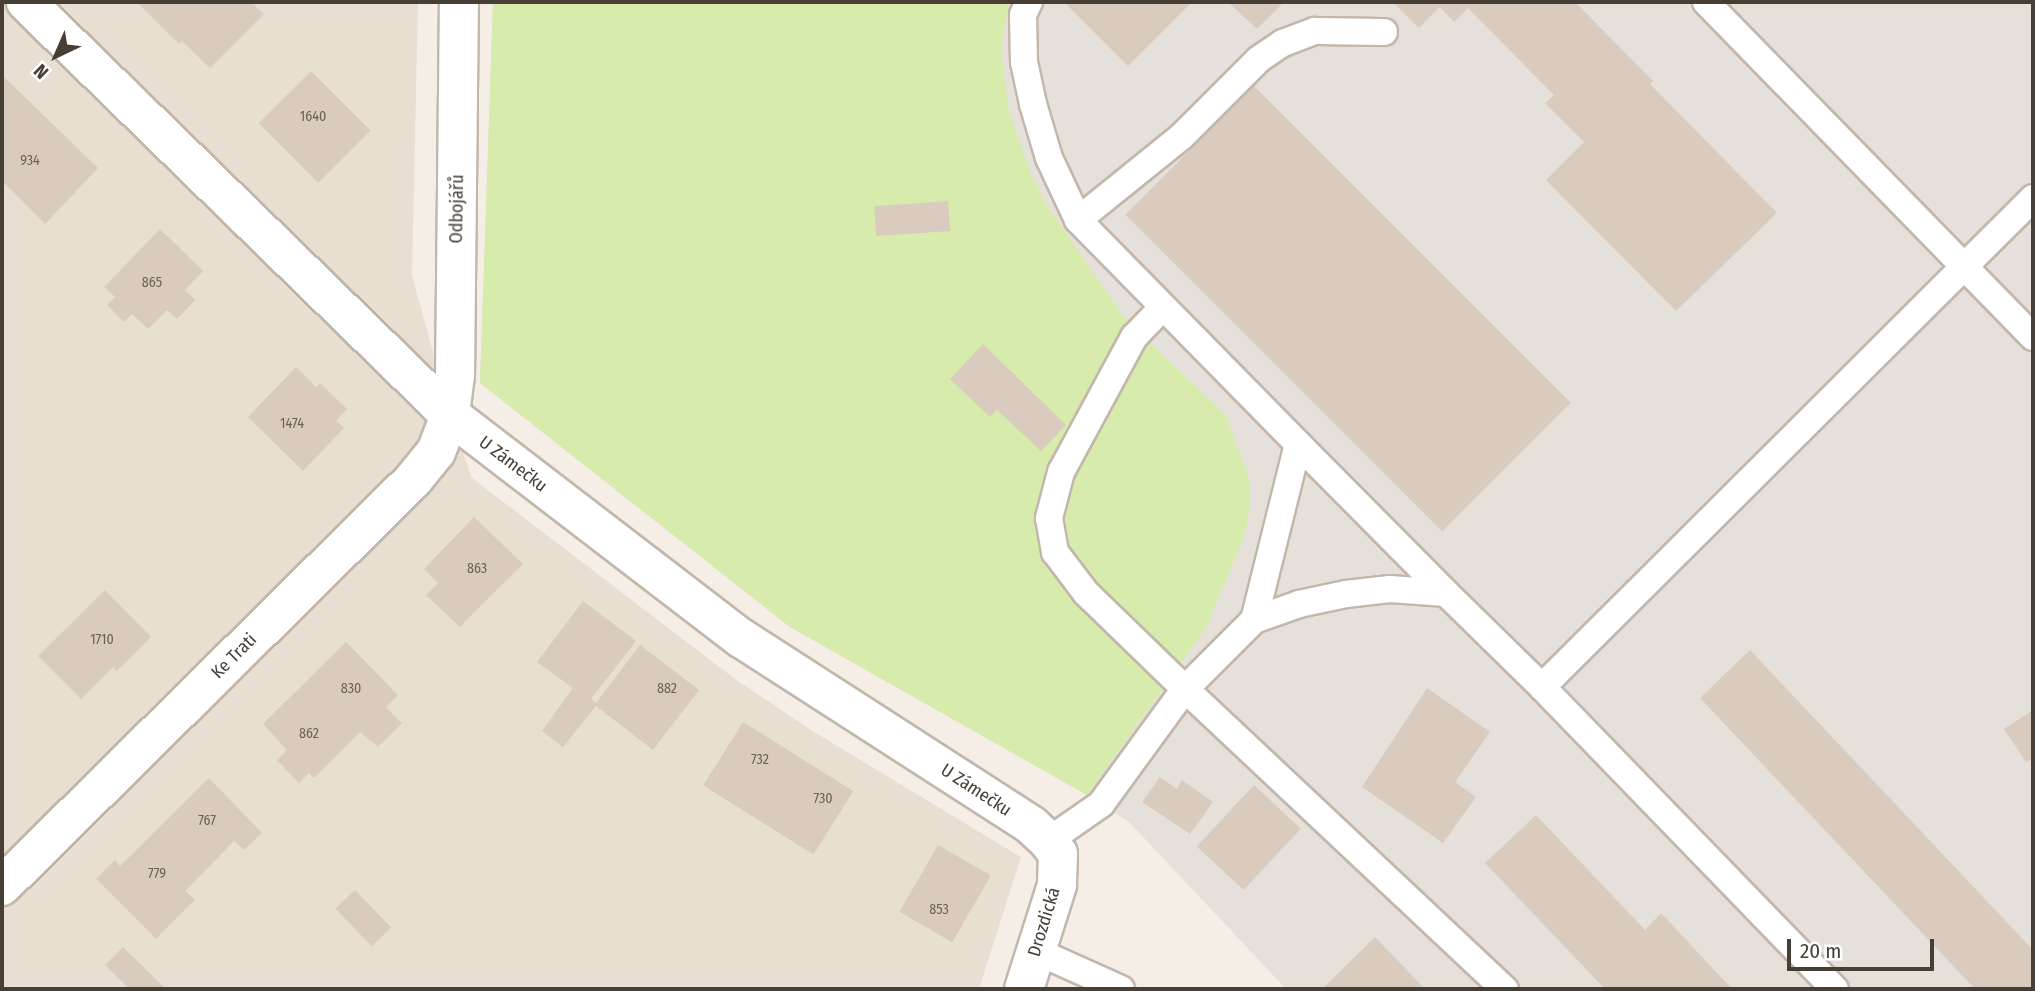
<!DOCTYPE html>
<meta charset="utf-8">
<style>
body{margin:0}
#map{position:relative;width:2035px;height:991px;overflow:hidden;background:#f4eee6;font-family:"Fira Sans Condensed",sans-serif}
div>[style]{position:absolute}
.residential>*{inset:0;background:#e8dfd3}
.industrial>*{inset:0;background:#e6e0db}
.green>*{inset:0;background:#d6ebac}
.building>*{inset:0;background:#d9cbbd;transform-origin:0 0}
.roads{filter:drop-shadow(2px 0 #c3b7ab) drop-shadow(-2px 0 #c3b7ab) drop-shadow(0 2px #c3b7ab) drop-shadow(0 -2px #c3b7ab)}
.service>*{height:26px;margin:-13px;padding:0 13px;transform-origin:13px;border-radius:13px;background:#fff}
.minor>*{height:38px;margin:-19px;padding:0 19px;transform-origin:19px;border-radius:19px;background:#fff}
span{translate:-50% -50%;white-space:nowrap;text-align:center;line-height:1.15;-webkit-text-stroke:6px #fff;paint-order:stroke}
.number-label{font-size:14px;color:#6c6157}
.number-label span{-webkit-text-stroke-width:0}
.street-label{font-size:18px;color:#473e35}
.frame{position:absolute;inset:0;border:4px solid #473e35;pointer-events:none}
.north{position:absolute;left:21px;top:21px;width:70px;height:70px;-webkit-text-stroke:5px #fff;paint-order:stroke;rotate:224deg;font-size:19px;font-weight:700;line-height:28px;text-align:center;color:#473e35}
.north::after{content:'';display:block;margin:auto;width:24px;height:32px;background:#473e35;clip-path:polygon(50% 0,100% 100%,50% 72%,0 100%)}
.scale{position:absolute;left:1787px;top:939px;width:147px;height:32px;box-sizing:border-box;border:4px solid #473e35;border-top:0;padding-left:9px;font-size:21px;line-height:24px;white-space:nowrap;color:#473e35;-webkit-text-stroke:5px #fff;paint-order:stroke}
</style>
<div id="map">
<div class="residential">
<div style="clip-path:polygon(2px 2px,418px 2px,412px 275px,450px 415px,472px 478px,735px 679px,814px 732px,1021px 857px,979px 989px,2px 989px)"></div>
</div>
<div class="industrial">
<div style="clip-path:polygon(493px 2px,2033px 2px,2033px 989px,1286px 989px,1130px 823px,1087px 795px,790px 627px,480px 383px)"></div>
</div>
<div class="green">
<div style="clip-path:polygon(493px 2px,1009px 2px,1001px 48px,1009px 111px,1031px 174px,1045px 202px,1123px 316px,1226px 416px,1249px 478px,1250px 509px,1244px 536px,1206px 628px,1087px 795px,790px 627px,480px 383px)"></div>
</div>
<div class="building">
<div style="clip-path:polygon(137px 2px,251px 2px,264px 14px,210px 68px,182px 41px,179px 44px)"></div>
<div style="clip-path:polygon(1070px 2px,1192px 2px,1128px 66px,1067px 5px)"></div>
<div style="clip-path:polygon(1228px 2px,1284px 2px,1257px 29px)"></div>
<div style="clip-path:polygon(1393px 2px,1575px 2px,1653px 81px,1650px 84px,1777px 213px,1676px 311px,1546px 180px,1584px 142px,1545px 103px,1554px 95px,1468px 8px,1454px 22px,1440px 7px,1419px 28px)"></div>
<div style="left:311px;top:71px;width:84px;height:74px;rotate:45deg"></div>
<div style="clip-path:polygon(2px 75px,98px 168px,45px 224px,2px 181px)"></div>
<div style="left:1254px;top:86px;width:448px;height:182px;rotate:45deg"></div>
<div style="left:948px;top:201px;width:30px;height:74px;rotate:86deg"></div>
<div style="clip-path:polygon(160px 229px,203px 271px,185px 290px,195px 300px,177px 319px,167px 310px,148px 329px,132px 314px,124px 322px,107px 305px,115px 297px,104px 287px)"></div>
<div style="clip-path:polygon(983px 344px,1066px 425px,1041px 451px,997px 410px,990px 417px,950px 379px)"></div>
<div style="clip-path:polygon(296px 367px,316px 387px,320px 383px,347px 409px,336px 421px,344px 428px,303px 471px,248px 417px)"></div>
<div style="clip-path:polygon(474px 517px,523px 564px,460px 627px,426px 595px,438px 583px,424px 569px)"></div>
<div style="clip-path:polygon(105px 590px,151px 637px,117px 671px,113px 667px,81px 699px,38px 656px)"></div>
<div style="clip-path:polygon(583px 601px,636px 641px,591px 699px,596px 703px,640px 645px,699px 690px,653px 750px,596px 706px,563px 747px,542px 731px,573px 688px,537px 662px)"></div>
<div style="clip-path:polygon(346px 642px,398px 695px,386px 707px,402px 723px,378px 747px,360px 732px,314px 778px,309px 773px,299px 783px,277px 760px,287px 750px,263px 724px)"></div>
<div style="clip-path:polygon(1750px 650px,2033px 950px,2033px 989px,1975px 989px,1700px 698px)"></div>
<div style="clip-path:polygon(1427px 688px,1490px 732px,1455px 782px,1476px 797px,1443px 843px,1362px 787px)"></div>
<div style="clip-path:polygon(2033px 710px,2033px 758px,2026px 762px,2004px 729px)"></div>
<div style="left:743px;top:722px;width:130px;height:75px;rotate:32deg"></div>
<div style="clip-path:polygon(1160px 777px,1177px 789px,1182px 780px,1213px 802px,1190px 834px,1142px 802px)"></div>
<div style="clip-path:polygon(209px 778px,262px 833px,244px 850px,234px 841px,185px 891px,195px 900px,156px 939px,96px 879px,115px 860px,120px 866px)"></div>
<div style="left:1254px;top:785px;width:64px;height:84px;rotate:43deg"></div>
<div style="clip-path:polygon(1536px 815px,1645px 930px,1661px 913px,1732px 989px,1605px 989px,1485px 863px)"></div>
<div style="left:938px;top:845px;width:61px;height:77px;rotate:30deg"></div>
<div style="left:355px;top:890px;width:52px;height:27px;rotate:46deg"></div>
<div style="clip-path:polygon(1375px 937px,1425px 989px,1322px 989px)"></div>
<div style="clip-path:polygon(123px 947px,166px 989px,130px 989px,105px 965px)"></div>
</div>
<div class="roads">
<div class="service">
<div style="left:1029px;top:2px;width:14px;rotate:115deg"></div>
<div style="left:1023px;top:15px;width:47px;rotate:88.8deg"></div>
<div style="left:1024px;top:62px;width:43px;rotate:77.9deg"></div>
<div style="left:1033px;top:104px;width:56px;rotate:73.5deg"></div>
<div style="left:1049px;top:158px;width:68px;rotate:64.9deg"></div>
<div style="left:1078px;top:220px;width:314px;rotate:45.5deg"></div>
<div style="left:1298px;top:444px;width:181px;rotate:104deg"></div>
<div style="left:1706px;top:2px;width:468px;rotate:45.7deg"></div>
<div style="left:1078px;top:220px;width:132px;rotate:-38.9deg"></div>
<div style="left:1181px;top:137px;width:110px;rotate:-45deg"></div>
<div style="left:1259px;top:59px;width:29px;rotate:-34deg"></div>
<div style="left:1283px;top:43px;width:34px;rotate:-21deg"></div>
<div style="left:1315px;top:31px;width:69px;rotate:0.8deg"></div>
<div style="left:1163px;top:307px;width:42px;rotate:134deg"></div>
<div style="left:1134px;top:337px;width:153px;rotate:118.4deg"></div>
<div style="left:1061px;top:472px;width:48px;rotate:104.6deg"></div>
<div style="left:1049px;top:518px;width:35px;rotate:80deg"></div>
<div style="left:1055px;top:552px;width:51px;rotate:52.9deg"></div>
<div style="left:1086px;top:593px;width:138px;rotate:44.1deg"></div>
<div style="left:1185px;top:689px;width:439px;rotate:43.2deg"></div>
<div style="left:1298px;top:444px;width:210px;rotate:45.2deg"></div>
<div style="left:1542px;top:687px;width:693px;rotate:-44.88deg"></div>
<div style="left:1048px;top:841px;width:65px;rotate:-34.9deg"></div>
<div style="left:1101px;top:804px;width:142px;rotate:-53.9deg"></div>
<div style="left:1185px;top:689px;width:98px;rotate:-45deg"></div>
<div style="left:1254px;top:620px;width:48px;rotate:-19.6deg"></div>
<div style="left:1299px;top:604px;width:48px;rotate:-12deg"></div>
<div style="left:1346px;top:594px;width:44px;rotate:-6.5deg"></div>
<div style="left:1390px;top:589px;width:56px;rotate:4.1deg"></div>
<div style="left:1446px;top:593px;width:134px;rotate:44.4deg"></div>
<div style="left:1542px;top:687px;width:421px;rotate:45.9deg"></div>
<div style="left:1036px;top:951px;width:93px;rotate:24.1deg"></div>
</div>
<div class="minor">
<div style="left:26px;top:2px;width:592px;rotate:44.25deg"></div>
<div style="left:450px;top:415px;width:367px;rotate:37.5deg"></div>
<div style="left:741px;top:638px;width:345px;rotate:32.8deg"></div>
<div style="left:1031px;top:825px;width:23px;rotate:43deg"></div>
<div style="left:1048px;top:841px;width:16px;rotate:52deg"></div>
<div style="left:1058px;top:854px;width:31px;rotate:92deg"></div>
<div style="left:1057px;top:885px;width:109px;rotate:107.6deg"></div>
<div style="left:2px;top:886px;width:578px;rotate:-44.65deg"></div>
<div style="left:413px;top:480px;width:36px;rotate:-51deg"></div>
<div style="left:436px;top:452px;width:40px;rotate:-69deg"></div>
<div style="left:450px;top:415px;width:38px;rotate:-83deg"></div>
<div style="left:455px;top:377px;width:375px;rotate:-89.4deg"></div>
</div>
</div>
<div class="number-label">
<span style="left:313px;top:117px">1640</span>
<span style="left:30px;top:161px">934</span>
<span style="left:152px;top:283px">865</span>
<span style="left:292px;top:424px">1474</span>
<span style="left:477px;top:569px">863</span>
<span style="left:102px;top:640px">1710</span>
<span style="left:351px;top:689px">830</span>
<span style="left:667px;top:689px">882</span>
<span style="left:309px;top:734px">862</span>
<span style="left:760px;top:760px">732</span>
<span style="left:823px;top:799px">730</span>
<span style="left:207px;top:821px">767</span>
<span style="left:157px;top:874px">779</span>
<span style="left:939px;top:910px">853</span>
</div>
<div class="street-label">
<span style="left:457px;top:209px;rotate:-89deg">Odbojářů</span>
<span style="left:513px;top:464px;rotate:37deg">U Zámečku</span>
<span style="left:234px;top:656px;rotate:-45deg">Ke Trati</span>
<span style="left:976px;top:790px;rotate:33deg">U Zámečku</span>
<span style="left:1044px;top:922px;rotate:-73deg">Drozdická</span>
</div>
<div class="frame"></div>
<div class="north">N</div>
<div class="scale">20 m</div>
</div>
